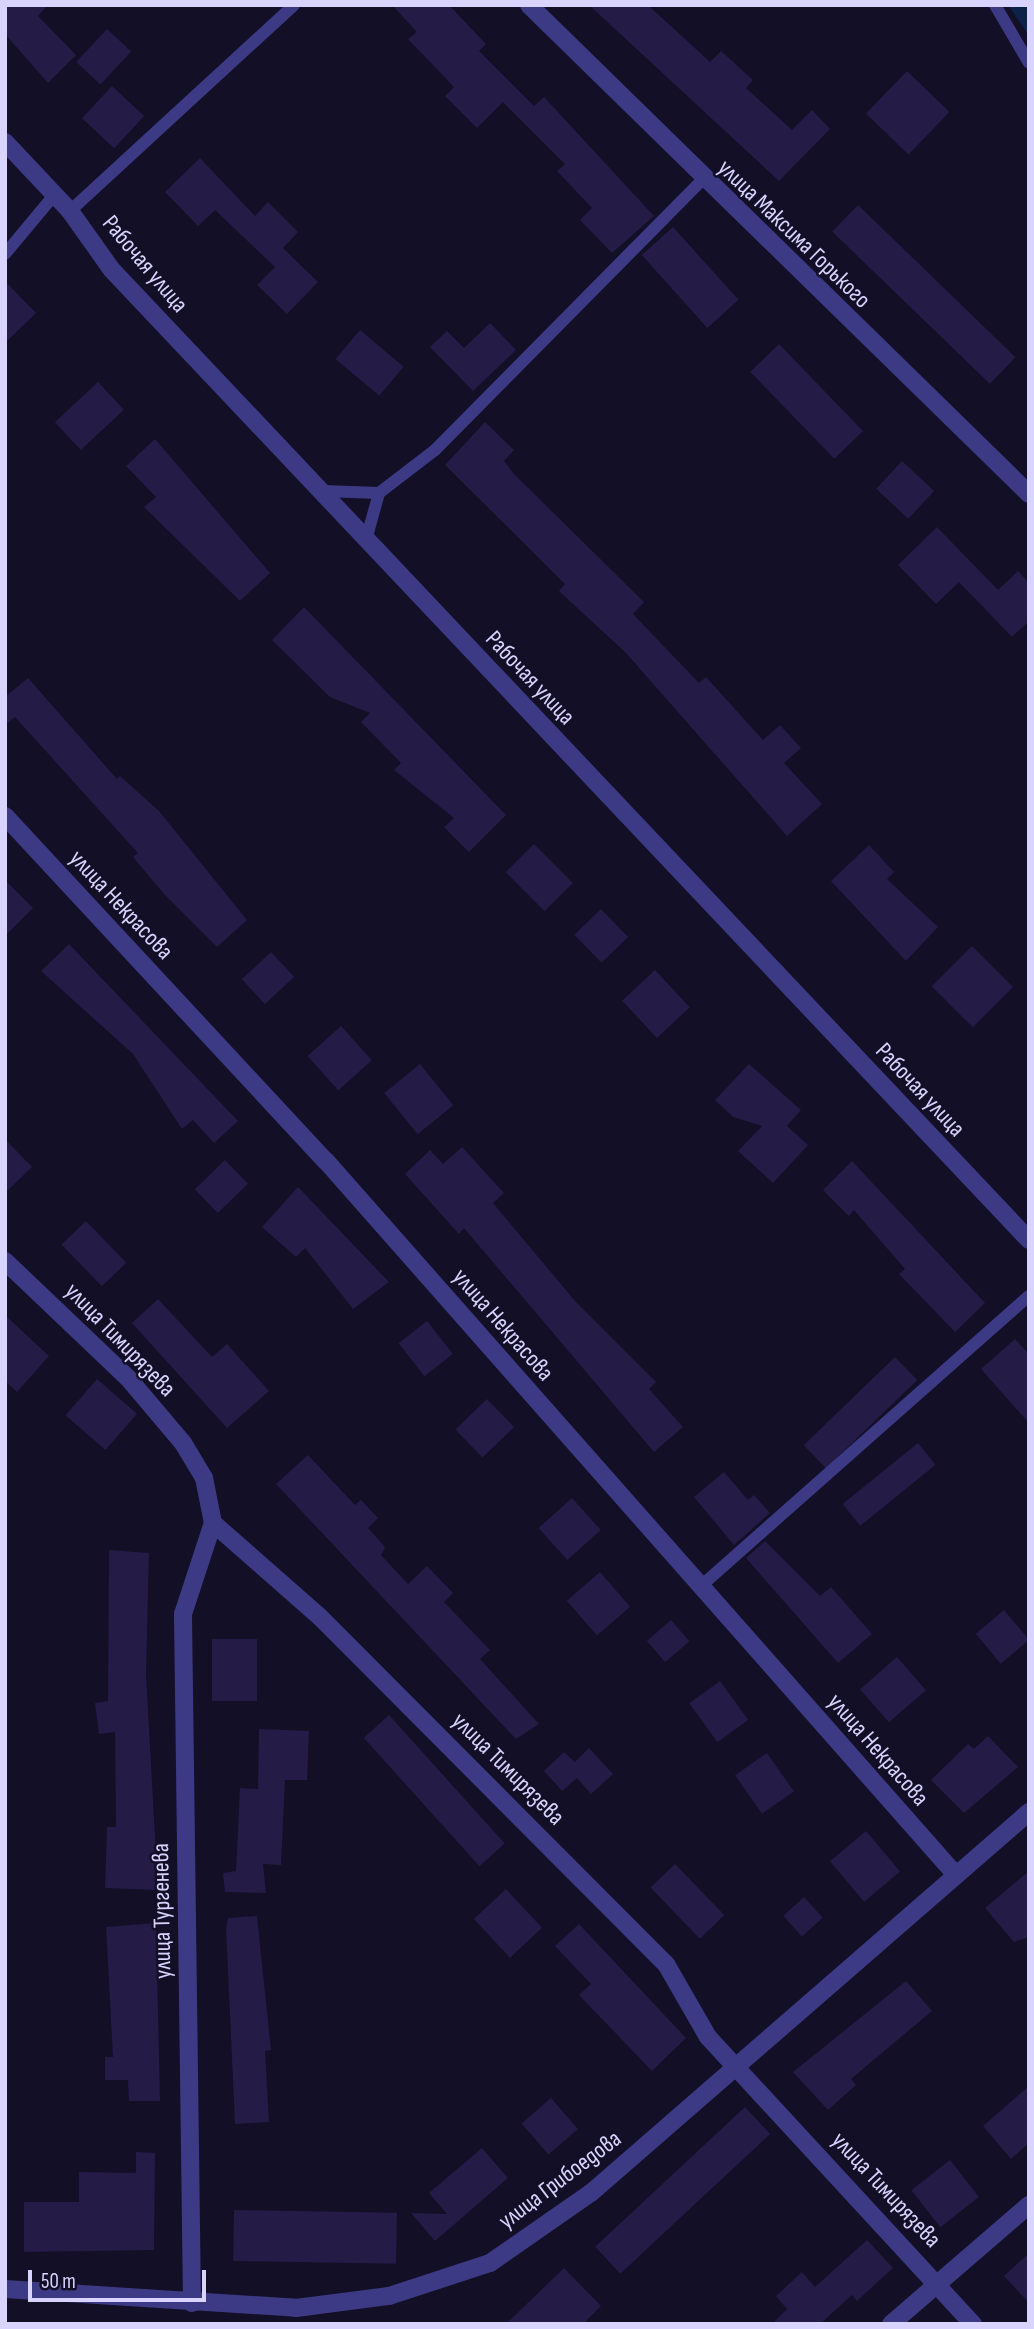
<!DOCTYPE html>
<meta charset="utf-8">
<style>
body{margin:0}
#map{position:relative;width:1034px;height:2329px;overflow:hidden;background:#130f26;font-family:"Sofia Sans Condensed",sans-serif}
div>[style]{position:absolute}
.water>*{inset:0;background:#0c2248}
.building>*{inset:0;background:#241b47;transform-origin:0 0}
.service>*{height:12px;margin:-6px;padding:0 6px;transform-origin:6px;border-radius:6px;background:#3d3a85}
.minor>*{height:18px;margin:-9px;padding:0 9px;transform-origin:9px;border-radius:9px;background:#3d3a85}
span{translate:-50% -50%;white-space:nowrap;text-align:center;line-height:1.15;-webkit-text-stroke:5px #130f26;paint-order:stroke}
.street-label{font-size:24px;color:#d9d4ff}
.frame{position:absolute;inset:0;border:7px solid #d9d4ff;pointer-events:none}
.scale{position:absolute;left:28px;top:2270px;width:178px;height:32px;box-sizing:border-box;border:4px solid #d9d4ff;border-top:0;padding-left:9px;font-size:21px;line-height:24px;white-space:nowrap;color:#d9d4ff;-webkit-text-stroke:5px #130f26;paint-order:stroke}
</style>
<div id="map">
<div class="water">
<div style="clip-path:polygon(1008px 5px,1029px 5px,1029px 36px)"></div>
</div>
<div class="building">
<div style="clip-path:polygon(5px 5px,48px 5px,38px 16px,76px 55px,48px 83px,5px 34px)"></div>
<div style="clip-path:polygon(392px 5px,449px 5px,486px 44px,479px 51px,534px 106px,544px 97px,654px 216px,612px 253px,580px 220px,592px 208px,557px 171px,565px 164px,503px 102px,477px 128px,445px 96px,454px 87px,408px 39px,417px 32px)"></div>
<div style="clip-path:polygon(589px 5px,648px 5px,710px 62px,721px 51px,753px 80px,746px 88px,792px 130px,812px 110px,830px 129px,779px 181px)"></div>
<div style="left:107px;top:29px;width:33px;height:45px;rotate:43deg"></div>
<div style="left:907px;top:71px;width:59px;height:59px;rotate:44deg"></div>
<div style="left:112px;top:86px;width:44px;height:44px;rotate:43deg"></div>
<div style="clip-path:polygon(200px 158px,255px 216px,268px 202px,298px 232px,283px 248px,318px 282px,287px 314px,257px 285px,275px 267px,215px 210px,198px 226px,165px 192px)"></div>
<div style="left:858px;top:205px;width:219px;height:37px;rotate:44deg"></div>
<div style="left:673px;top:227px;width:98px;height:42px;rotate:48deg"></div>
<div style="clip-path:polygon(5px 281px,36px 313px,5px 343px)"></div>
<div style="clip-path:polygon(490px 323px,516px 350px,473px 391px,430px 347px,447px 331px,464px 348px)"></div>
<div style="left:360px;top:330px;width:57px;height:38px;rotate:40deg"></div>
<div style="left:779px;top:344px;width:121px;height:40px;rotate:46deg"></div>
<div style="left:98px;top:382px;width:38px;height:59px;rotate:47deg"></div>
<div style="clip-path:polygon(485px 422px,514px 450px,504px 461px,514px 474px,644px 602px,633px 614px,699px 683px,706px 677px,763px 740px,780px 725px,801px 748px,784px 763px,822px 804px,787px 836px,626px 653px,559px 591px,565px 584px,445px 465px)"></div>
<div style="clip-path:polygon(155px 439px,270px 573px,240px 601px,144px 507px,156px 497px,126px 466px)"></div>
<div style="left:902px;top:461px;width:44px;height:38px;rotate:43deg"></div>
<div style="clip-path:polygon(937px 527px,998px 590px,1018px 571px,1029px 583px,1029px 621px,1012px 637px,959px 582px,936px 604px,898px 565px)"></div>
<div style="clip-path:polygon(304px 607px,506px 815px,469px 852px,444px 827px,454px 818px,394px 770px,401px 763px,361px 722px,370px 713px,330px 697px,272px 640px)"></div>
<div style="clip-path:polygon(28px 678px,117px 779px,120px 776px,159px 811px,247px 920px,217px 947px,164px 894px,133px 857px,138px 853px,15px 717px,5px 725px,5px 697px)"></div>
<div style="left:534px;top:844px;width:55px;height:40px;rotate:45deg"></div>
<div style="clip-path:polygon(869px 845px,894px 872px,887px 879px,938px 927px,906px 961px,831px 881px)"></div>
<div style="clip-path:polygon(5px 880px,33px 908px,5px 936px)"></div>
<div style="left:601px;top:909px;width:39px;height:37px;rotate:46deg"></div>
<div style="clip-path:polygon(69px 944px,238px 1121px,214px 1143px,193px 1120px,182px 1129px,133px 1054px,41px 971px)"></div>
<div style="left:972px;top:946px;width:58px;height:57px;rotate:45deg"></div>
<div style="left:271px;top:952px;width:34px;height:40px;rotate:47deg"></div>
<div style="left:655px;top:970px;width:51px;height:45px;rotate:47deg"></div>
<div style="left:341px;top:1026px;width:46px;height:45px;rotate:48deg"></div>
<div style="left:420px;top:1064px;width:53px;height:46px;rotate:51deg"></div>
<div style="clip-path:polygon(749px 1064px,801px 1110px,787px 1126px,808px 1145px,773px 1183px,738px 1151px,762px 1126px,733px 1117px,715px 1100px)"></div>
<div style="clip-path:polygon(5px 1139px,32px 1167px,5px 1193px)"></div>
<div style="clip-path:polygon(462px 1147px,504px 1193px,493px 1203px,575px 1301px,656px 1382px,649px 1389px,683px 1427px,654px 1452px,464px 1228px,459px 1234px,405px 1174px,430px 1150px,443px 1164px)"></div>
<div style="left:225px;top:1160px;width:33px;height:42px;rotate:46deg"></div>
<div style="clip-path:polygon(852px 1161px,985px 1303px,955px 1332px,899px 1274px,905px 1269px,854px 1210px,849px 1216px,823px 1190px)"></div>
<div style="clip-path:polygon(298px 1187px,389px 1282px,353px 1309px,305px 1248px,296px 1257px,262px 1227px)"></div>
<div style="left:86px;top:1221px;width:58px;height:34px;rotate:46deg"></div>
<div style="clip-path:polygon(158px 1299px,212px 1357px,227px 1344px,269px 1391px,227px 1428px,132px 1323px)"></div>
<div style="clip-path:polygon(5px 1315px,49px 1356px,17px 1392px,5px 1381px)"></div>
<div style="left:427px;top:1321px;width:42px;height:36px;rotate:52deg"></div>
<div style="clip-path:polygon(1015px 1339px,1029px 1354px,1029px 1423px,981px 1369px)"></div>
<div style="left:895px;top:1357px;width:32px;height:127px;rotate:46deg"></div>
<div style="left:97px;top:1379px;width:53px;height:48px;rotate:41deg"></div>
<div style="left:487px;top:1399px;width:39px;height:44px;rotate:46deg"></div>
<div style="left:918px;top:1443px;width:28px;height:97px;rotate:51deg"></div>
<div style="clip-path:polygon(308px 1455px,355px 1505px,361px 1500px,378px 1518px,368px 1528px,385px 1547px,381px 1555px,408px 1584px,427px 1566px,453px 1593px,444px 1602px,490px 1650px,480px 1659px,539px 1724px,516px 1739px,276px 1484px)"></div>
<div style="clip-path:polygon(724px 1472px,748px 1500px,754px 1495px,770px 1513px,734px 1545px,694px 1497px)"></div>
<div style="left:572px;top:1498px;width:43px;height:45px;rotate:48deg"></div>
<div style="clip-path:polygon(765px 1541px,820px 1596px,831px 1587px,872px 1634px,838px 1663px,746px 1558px)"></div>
<div style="clip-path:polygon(109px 1550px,149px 1553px,146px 1674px,158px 1890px,105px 1888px,107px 1827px,116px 1827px,115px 1732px,99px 1734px,95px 1703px,108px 1701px)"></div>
<div style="left:600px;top:1572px;width:46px;height:44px;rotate:49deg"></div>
<div style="left:1004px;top:1610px;width:39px;height:37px;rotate:50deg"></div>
<div style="left:671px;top:1620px;width:28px;height:32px;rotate:49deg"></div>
<div style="left:212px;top:1639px;width:45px;height:62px"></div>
<div style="left:897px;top:1657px;width:44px;height:49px;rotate:49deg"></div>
<div style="left:720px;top:1681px;width:48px;height:38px;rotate:54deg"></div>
<div style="left:389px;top:1715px;width:173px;height:34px;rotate:48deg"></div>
<div style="clip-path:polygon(259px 1729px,309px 1731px,307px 1780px,285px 1780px,281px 1865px,263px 1864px,266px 1893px,225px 1892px,223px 1873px,236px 1871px,240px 1788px,258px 1789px)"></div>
<div style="clip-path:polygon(988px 1736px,1018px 1767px,964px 1813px,931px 1780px,968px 1744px,974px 1749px)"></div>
<div style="clip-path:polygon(589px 1748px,613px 1774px,591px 1794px,577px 1778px,562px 1791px,544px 1771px,564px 1752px,575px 1762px)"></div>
<div style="left:767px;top:1753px;width:47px;height:39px;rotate:55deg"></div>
<div style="left:866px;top:1831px;width:53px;height:47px;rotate:50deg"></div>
<div style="left:675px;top:1864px;width:71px;height:34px;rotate:46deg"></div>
<div style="clip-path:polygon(1029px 1871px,1029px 1937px,1014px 1942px,985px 1908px)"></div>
<div style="left:506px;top:1889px;width:53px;height:44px;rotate:47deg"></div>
<div style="left:804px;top:1897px;width:28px;height:28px;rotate:48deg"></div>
<div style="clip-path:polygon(257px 1916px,271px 2050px,265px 2051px,269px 2122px,235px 2124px,226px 1928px,228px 1918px)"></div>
<div style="clip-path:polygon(156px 1923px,160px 2101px,129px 2101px,128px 2080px,105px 2080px,105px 2057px,113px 2057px,106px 1927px)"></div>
<div style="clip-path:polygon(579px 1924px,686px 2038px,652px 2071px,579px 1995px,591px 1984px,555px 1946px)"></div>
<div style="clip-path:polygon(906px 1981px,932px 2011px,851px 2079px,856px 2085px,828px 2110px,793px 2072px)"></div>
<div style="clip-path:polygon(1029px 2086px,1029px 2143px,1011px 2159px,983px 2126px)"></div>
<div style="left:551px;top:2098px;width:41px;height:39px;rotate:49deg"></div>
<div style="left:745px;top:2107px;width:37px;height:205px;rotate:47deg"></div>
<div style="clip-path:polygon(482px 2148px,508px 2178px,435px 2241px,411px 2213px,447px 2214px,429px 2193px)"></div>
<div style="clip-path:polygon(136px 2152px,155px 2153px,154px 2250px,24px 2252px,24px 2202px,79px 2202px,79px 2172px,136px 2173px)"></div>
<div style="left:950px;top:2160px;width:47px;height:49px;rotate:52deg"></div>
<div style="left:234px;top:2210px;width:163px;height:51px;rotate:1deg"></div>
<div style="clip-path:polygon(867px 2240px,893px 2268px,857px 2301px,852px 2295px,820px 2324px,772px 2324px,787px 2309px,776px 2296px,802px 2272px,815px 2287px)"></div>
<div style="clip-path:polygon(1029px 2253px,1029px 2303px,1004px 2276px)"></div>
<div style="clip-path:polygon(564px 2268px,601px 2306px,583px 2324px,506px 2324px)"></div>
</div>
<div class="service">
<div style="left:995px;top:5px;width:67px;rotate:59.6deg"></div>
<div style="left:70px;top:211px;width:304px;rotate:-42.6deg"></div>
<div style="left:5px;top:254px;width:78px;rotate:-50.2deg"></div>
<div style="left:323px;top:491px;width:56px;rotate:2deg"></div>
<div style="left:366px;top:540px;width:49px;rotate:-74.5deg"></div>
<div style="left:379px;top:493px;width:71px;rotate:-37.5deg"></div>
<div style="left:435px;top:450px;width:380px;rotate:-45.3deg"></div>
<div style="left:701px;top:1586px;width:438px;rotate:-41.5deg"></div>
</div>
<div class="minor">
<div style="left:529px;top:5px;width:699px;rotate:44.36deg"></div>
<div style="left:5px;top:142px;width:95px;rotate:46.7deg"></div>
<div style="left:70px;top:211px;width:72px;rotate:54.6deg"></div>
<div style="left:112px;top:270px;width:1335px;rotate:46.61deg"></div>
<div style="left:5px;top:816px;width:471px;rotate:47.1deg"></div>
<div style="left:326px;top:1161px;width:951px;rotate:48.58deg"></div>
<div style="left:5px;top:1261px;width:170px;rotate:43.6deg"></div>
<div style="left:128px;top:1378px;width:85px;rotate:49.8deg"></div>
<div style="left:183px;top:1443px;width:41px;rotate:59deg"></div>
<div style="left:204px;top:1478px;width:46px;rotate:78.7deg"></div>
<div style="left:213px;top:1523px;width:142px;rotate:41.3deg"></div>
<div style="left:320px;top:1617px;width:490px;rotate:45.1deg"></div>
<div style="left:666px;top:1964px;width:84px;rotate:60.1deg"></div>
<div style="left:708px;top:2037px;width:391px;rotate:47.3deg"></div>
<div style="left:5px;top:2289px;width:292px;rotate:3.7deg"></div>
<div style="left:296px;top:2308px;width:94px;rotate:-7.4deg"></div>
<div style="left:389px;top:2296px;width:106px;rotate:-18.1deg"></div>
<div style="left:490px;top:2263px;width:124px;rotate:-34.8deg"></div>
<div style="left:592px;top:2192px;width:579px;rotate:-41.01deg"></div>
<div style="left:192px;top:2303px;width:689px;rotate:-90.75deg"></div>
<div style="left:183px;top:1614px;width:96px;rotate:-71.8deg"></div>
<div style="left:891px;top:2324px;width:182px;rotate:-40.8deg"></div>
</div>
<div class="street-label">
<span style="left:794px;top:234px;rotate:44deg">улица Максима Горького</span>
<span style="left:145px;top:264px;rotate:50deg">Рабочая улица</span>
<span style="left:530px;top:678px;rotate:47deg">Рабочая улица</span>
<span style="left:121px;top:905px;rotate:47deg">улица Некрасова</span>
<span style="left:920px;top:1090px;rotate:47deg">Рабочая улица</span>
<span style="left:503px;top:1325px;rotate:49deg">улица Некрасова</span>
<span style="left:120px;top:1340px;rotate:46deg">улица Тимирязева</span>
<span style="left:878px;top:1750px;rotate:49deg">улица Некрасова</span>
<span style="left:508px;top:1769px;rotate:45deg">улица Тимирязева</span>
<span style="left:162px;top:1911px;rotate:-91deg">улица Тургенева</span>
<span style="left:560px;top:2180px;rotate:-37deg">улица Грибоедова</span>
<span style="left:886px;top:2190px;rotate:47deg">улица Тимирязева</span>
</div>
<div class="frame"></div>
<div class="scale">50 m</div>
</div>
